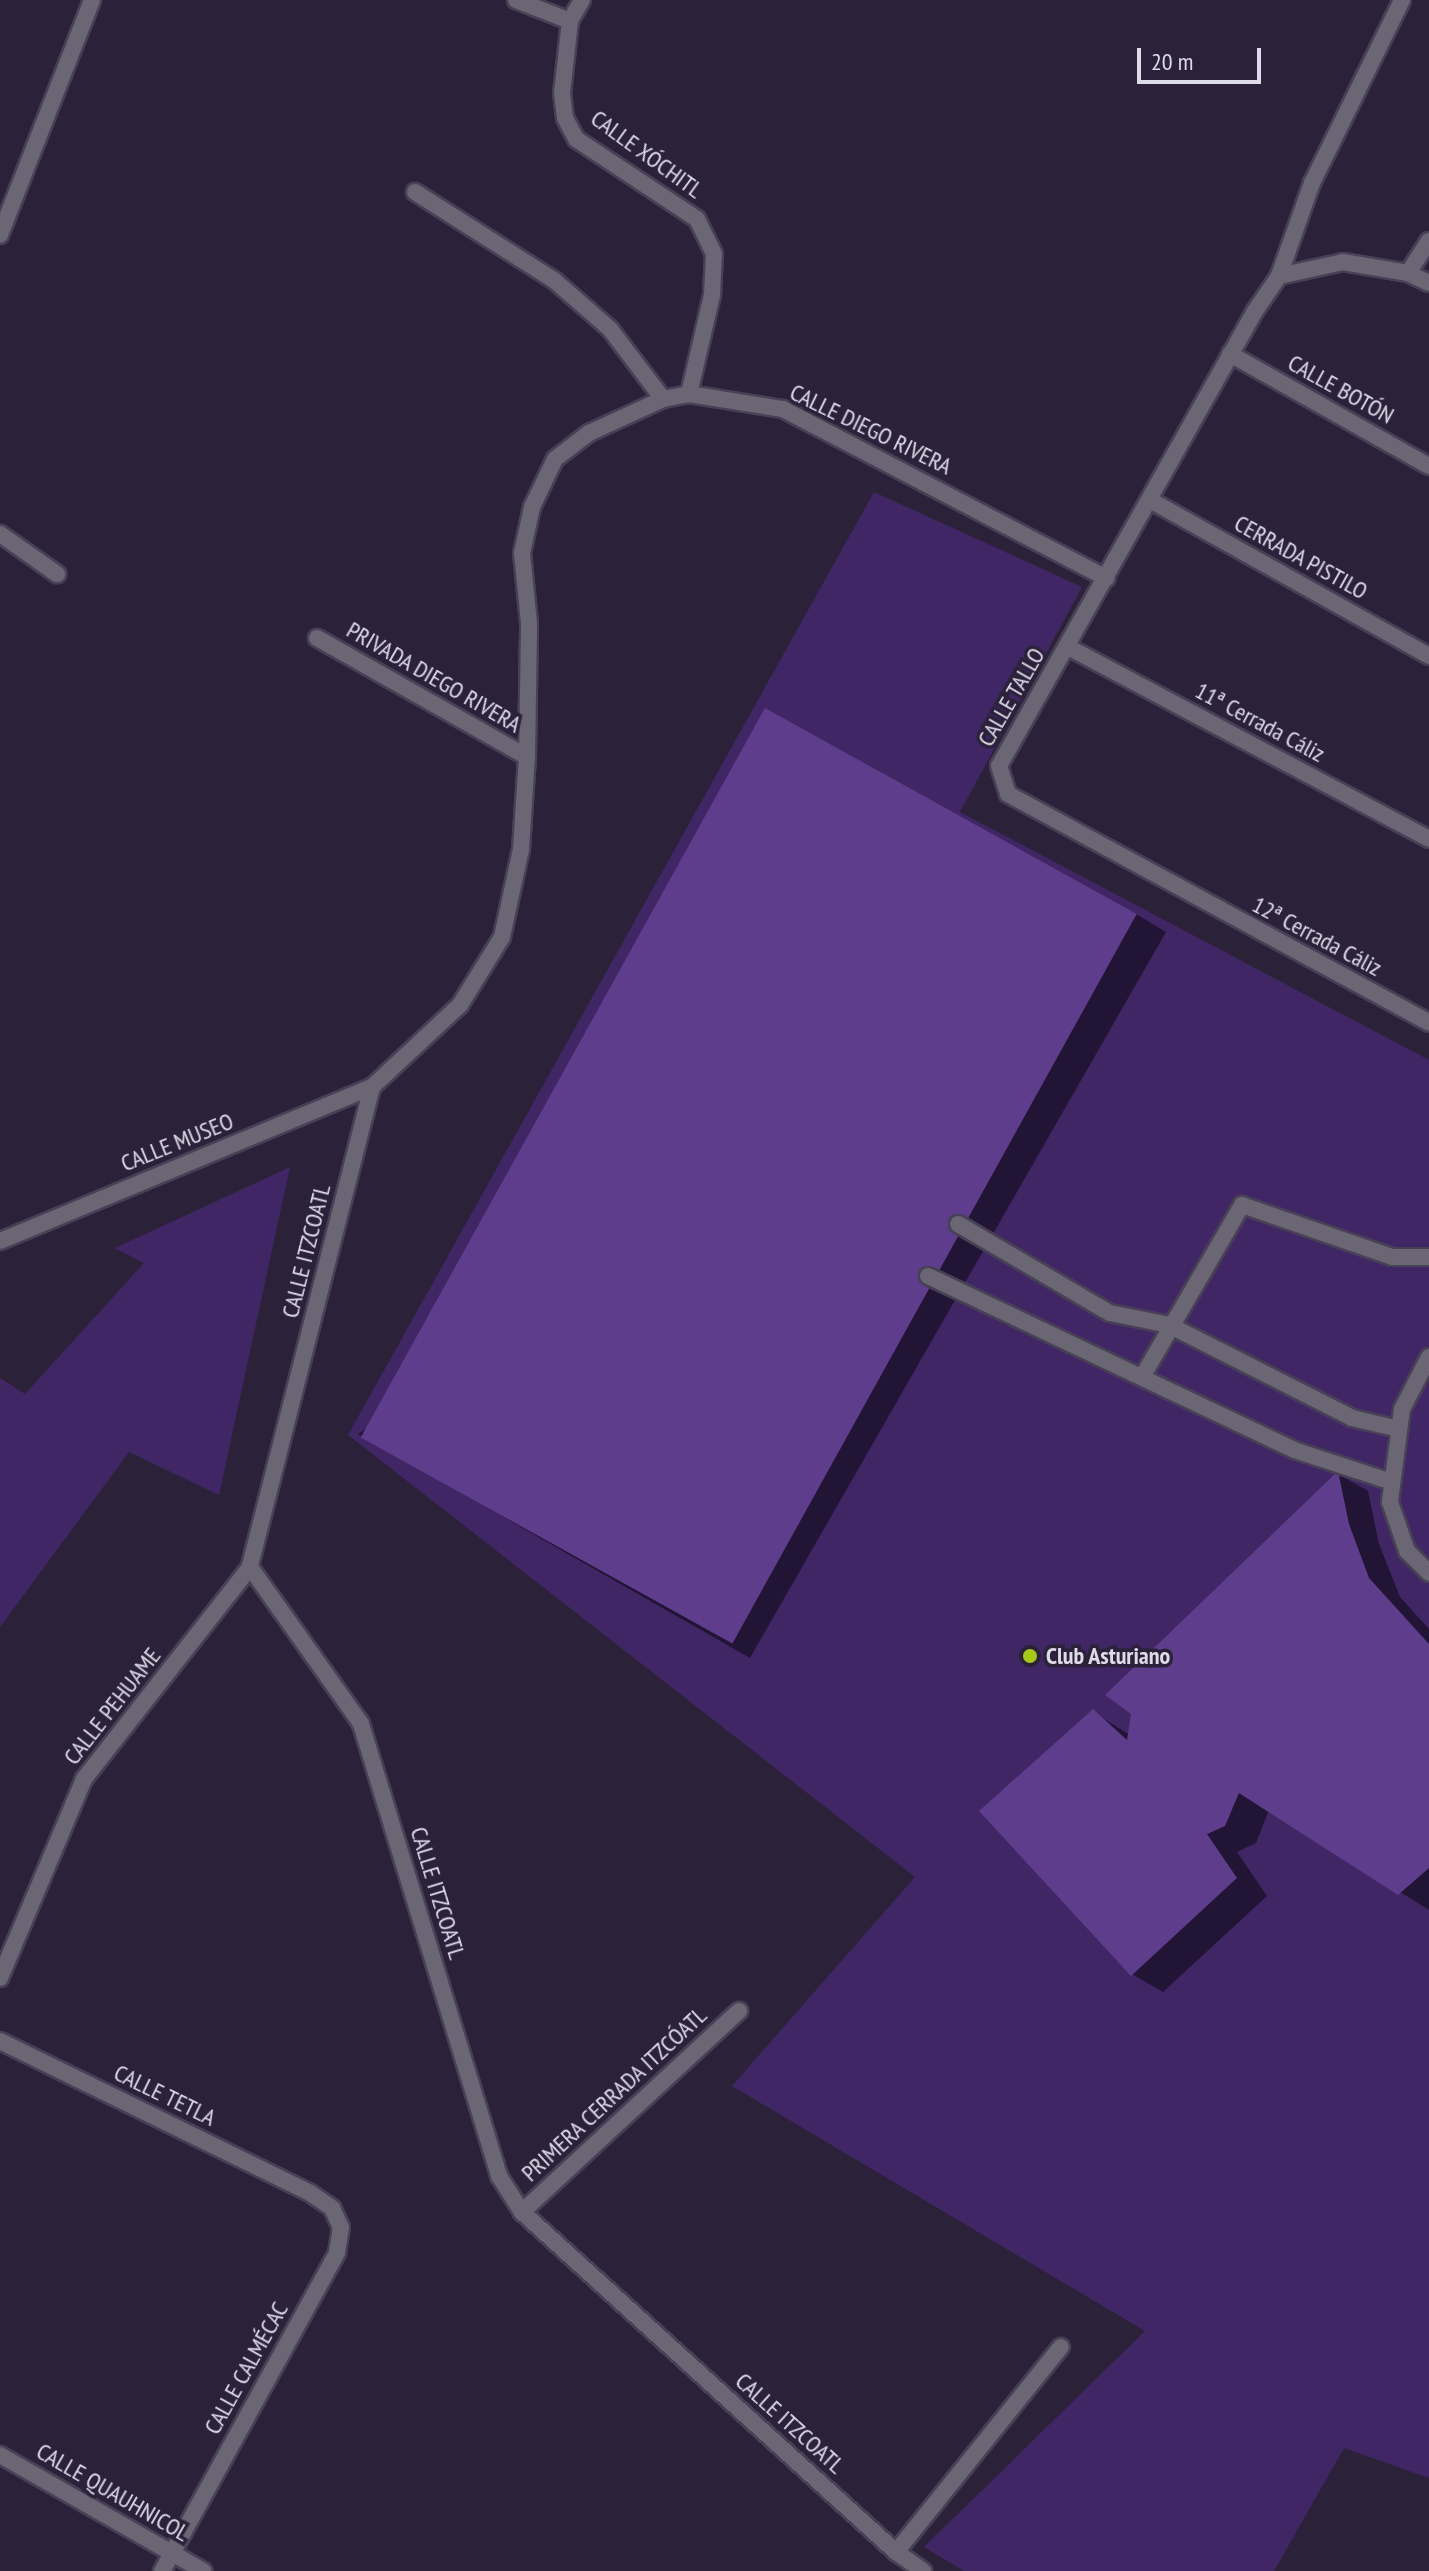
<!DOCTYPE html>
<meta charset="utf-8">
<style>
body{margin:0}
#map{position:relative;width:1429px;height:2571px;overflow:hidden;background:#2b223a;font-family:"PT Sans Narrow",sans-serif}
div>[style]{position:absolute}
.green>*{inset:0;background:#402664}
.shadow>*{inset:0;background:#0007}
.building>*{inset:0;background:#5e3d8d;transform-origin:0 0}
.roads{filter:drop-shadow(2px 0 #484056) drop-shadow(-2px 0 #484056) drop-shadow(0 2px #484056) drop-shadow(0 -2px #484056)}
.service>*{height:16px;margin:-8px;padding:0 8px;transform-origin:8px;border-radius:8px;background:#6a6673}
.minor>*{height:16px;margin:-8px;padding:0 8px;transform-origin:8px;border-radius:8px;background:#6a6673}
.tertiary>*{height:16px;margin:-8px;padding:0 8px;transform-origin:8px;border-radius:8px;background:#6a6673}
.dots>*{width:22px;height:22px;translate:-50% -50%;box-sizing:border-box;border:4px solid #2b223a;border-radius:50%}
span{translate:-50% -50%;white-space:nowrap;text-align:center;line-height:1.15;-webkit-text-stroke:7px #2b223a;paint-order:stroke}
.street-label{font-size:24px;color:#dfdbea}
.poi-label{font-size:24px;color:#dfdbea;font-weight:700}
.left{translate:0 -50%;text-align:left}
.scale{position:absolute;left:1137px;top:48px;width:124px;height:36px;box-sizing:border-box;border:4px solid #dfdbea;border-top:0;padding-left:10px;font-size:24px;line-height:28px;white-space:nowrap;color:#dfdbea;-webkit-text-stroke:6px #2b223a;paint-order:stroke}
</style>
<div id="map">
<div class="green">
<div style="clip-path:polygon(874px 492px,1082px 587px,960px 812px,1429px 1060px,1429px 2478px,1344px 2448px,1274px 2571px,964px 2571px,924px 2547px,1145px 2331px,732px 2086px,915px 1877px,348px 1435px)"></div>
<div style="clip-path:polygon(290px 1167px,219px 1495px,129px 1452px,0 1627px,0 1378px,25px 1394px,144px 1263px,115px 1248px)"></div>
</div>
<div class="shadow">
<div style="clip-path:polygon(1136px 914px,1166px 932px,750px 1658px,358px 1434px)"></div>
<div style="clip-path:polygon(1338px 1474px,1368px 1491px,1379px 1544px,1400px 1597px,1429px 1629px,1429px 1910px,1269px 1810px,1256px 1843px,1237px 1852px,1267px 1896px,1163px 1992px,1132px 1974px,1093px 1712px,1130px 1735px)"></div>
</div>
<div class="building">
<div style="left:765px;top:708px;width:425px;height:834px;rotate:29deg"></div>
<div style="clip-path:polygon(1338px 1471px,1349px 1524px,1369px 1578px,1429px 1644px,1429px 1868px,1398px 1895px,1239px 1793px,1225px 1826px,1207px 1834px,1237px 1878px,1131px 1976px,979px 1811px,1093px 1709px,1127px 1740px,1131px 1714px,1105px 1695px)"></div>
</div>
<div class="roads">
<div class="service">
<div style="left:1408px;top:273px;width:38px;rotate:-57deg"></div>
<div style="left:0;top:534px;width:70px;rotate:35.1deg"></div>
<div style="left:317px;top:638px;width:241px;rotate:29.5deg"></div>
<div style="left:958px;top:1224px;width:176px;rotate:30.4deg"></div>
<div style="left:1110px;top:1313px;width:60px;rotate:11.5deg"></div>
<div style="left:1169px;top:1325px;width:205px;rotate:26.9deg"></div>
<div style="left:1352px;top:1418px;width:48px;rotate:13.2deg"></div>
<div style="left:928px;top:1276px;width:405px;rotate:25.4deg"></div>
<div style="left:1294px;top:1450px;width:103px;rotate:18.1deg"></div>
<div style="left:1429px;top:1357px;width:59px;rotate:117.4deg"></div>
<div style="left:1402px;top:1409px;width:94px;rotate:97.4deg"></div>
<div style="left:1390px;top:1502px;width:52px;rotate:70.9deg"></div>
<div style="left:1407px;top:1551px;width:31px;rotate:45deg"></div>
<div style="left:1142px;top:1377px;width:199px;rotate:-59.8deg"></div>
<div style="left:1242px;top:1205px;width:159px;rotate:19.1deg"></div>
<div style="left:1392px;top:1257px;width:37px"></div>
</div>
<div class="minor">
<div style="left:516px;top:0;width:58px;rotate:21.3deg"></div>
<div style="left:582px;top:0;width:24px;rotate:120deg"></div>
<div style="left:570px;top:21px;width:72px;rotate:96.3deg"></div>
<div style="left:562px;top:93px;width:25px;rotate:83deg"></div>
<div style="left:565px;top:118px;width:24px;rotate:62deg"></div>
<div style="left:576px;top:139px;width:145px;rotate:33.5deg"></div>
<div style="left:697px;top:219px;width:39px;rotate:64deg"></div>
<div style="left:714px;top:254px;width:41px;rotate:92.8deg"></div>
<div style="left:712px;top:295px;width:102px;rotate:103.1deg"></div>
<div style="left:415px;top:192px;width:166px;rotate:32.4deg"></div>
<div style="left:555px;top:281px;width:73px;rotate:41.1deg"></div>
<div style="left:610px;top:329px;width:88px;rotate:52.9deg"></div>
<div style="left:0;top:235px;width:252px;rotate:-68.6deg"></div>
<div style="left:1279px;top:276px;width:99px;rotate:-70.5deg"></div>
<div style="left:1312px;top:183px;width:204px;rotate:-63.8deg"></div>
<div style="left:1429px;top:283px;width:23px;rotate:-155deg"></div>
<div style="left:1408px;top:273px;width:66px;rotate:-170.4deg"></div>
<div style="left:1343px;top:262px;width:66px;rotate:167.7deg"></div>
<div style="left:1279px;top:276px;width:42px;rotate:124.4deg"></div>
<div style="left:1255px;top:311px;width:522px;rotate:119.36deg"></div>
<div style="left:999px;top:766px;width:29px;rotate:72deg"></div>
<div style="left:1008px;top:794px;width:479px;rotate:28.5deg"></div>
<div style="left:1230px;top:354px;width:228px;rotate:29.4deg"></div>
<div style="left:1150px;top:500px;width:320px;rotate:29.2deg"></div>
<div style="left:1068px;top:647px;width:409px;rotate:28deg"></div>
<div style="left:372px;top:1087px;width:120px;rotate:-43deg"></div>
<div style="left:460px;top:1005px;width:80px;rotate:-58.3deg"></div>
<div style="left:502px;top:937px;width:90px;rotate:-77.8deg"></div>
<div style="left:521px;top:849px;width:92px;rotate:-86.3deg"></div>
<div style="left:527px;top:757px;width:134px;rotate:-89.1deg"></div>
<div style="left:529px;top:623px;width:70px;rotate:-95.7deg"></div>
<div style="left:522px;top:553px;width:47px;rotate:-77.7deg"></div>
<div style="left:532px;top:507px;width:53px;rotate:-64.4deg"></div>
<div style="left:555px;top:459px;width:43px;rotate:-37.4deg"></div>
<div style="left:589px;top:433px;width:81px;rotate:-24.7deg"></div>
<div style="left:663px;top:399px;width:26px;rotate:-11deg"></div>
<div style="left:689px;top:394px;width:95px;rotate:9.1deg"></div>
<div style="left:783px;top:409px;width:365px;rotate:27.6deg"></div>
<div style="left:0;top:1978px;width:216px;rotate:-67.1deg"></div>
<div style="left:84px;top:1779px;width:269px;rotate:-51.9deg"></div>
<div style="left:0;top:2041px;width:345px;rotate:26.1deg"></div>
<div style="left:310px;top:2193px;width:27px;rotate:34deg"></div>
<div style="left:332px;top:2208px;width:21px;rotate:65deg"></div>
<div style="left:341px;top:2227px;width:26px;rotate:99deg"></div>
<div style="left:337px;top:2253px;width:363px;rotate:118.8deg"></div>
<div style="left:522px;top:2212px;width:296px;rotate:-42.8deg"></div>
<div style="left:0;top:2455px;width:234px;rotate:29.7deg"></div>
<div style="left:896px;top:2552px;width:263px;rotate:-51.2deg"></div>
</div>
<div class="tertiary">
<div style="left:372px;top:1087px;width:495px;rotate:104.3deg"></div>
<div style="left:250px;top:1567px;width:192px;rotate:54.7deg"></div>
<div style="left:361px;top:1724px;width:473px;rotate:73deg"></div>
<div style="left:499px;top:2176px;width:43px;rotate:57.4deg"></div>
<div style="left:522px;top:2212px;width:505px;rotate:42.27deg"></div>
<div style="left:896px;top:2552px;width:33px;rotate:35deg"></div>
<div style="left:0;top:1241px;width:403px;rotate:-22.5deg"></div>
</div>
</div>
<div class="dots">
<div style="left:1030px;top:1656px;background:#a9c719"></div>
</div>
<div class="street-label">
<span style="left:647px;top:154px;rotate:36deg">CALLE XÓCHITL</span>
<span style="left:1341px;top:389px;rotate:29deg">CALLE BOTÓN</span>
<span style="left:871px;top:429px;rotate:26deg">CALLE DIEGO RIVERA</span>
<span style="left:1301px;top:557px;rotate:29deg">CERRADA PISTILO</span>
<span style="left:434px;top:677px;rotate:30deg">PRIVADA DIEGO RIVERA</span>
<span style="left:1011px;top:697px;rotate:-60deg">CALLE TALLO</span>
<span style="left:1260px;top:722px;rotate:28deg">11ª Cerrada Cáliz</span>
<span style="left:1317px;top:936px;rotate:28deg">12ª Cerrada Cáliz</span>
<span style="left:177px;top:1142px;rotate:-22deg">CALLE MUSEO</span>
<span style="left:306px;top:1251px;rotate:-76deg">CALLE ITZCOATL</span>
<span style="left:112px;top:1706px;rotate:-52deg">CALLE PEHUAME</span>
<span style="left:438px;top:1893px;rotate:73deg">CALLE ITZCOATL</span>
<span style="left:614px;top:2094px;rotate:-43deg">PRIMERA CERRADA ITZCÓATL</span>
<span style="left:165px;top:2095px;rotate:26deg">CALLE TETLA</span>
<span style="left:246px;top:2368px;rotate:-61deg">CALLE CALMÉCAC</span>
<span style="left:790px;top:2423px;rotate:42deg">CALLE ITZCOATL</span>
<span style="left:113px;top:2492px;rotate:30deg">CALLE QUAUHNICOL</span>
</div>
<div class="poi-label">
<span class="left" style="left:1046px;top:1656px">Club Asturiano</span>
</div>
<div class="scale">20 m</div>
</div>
